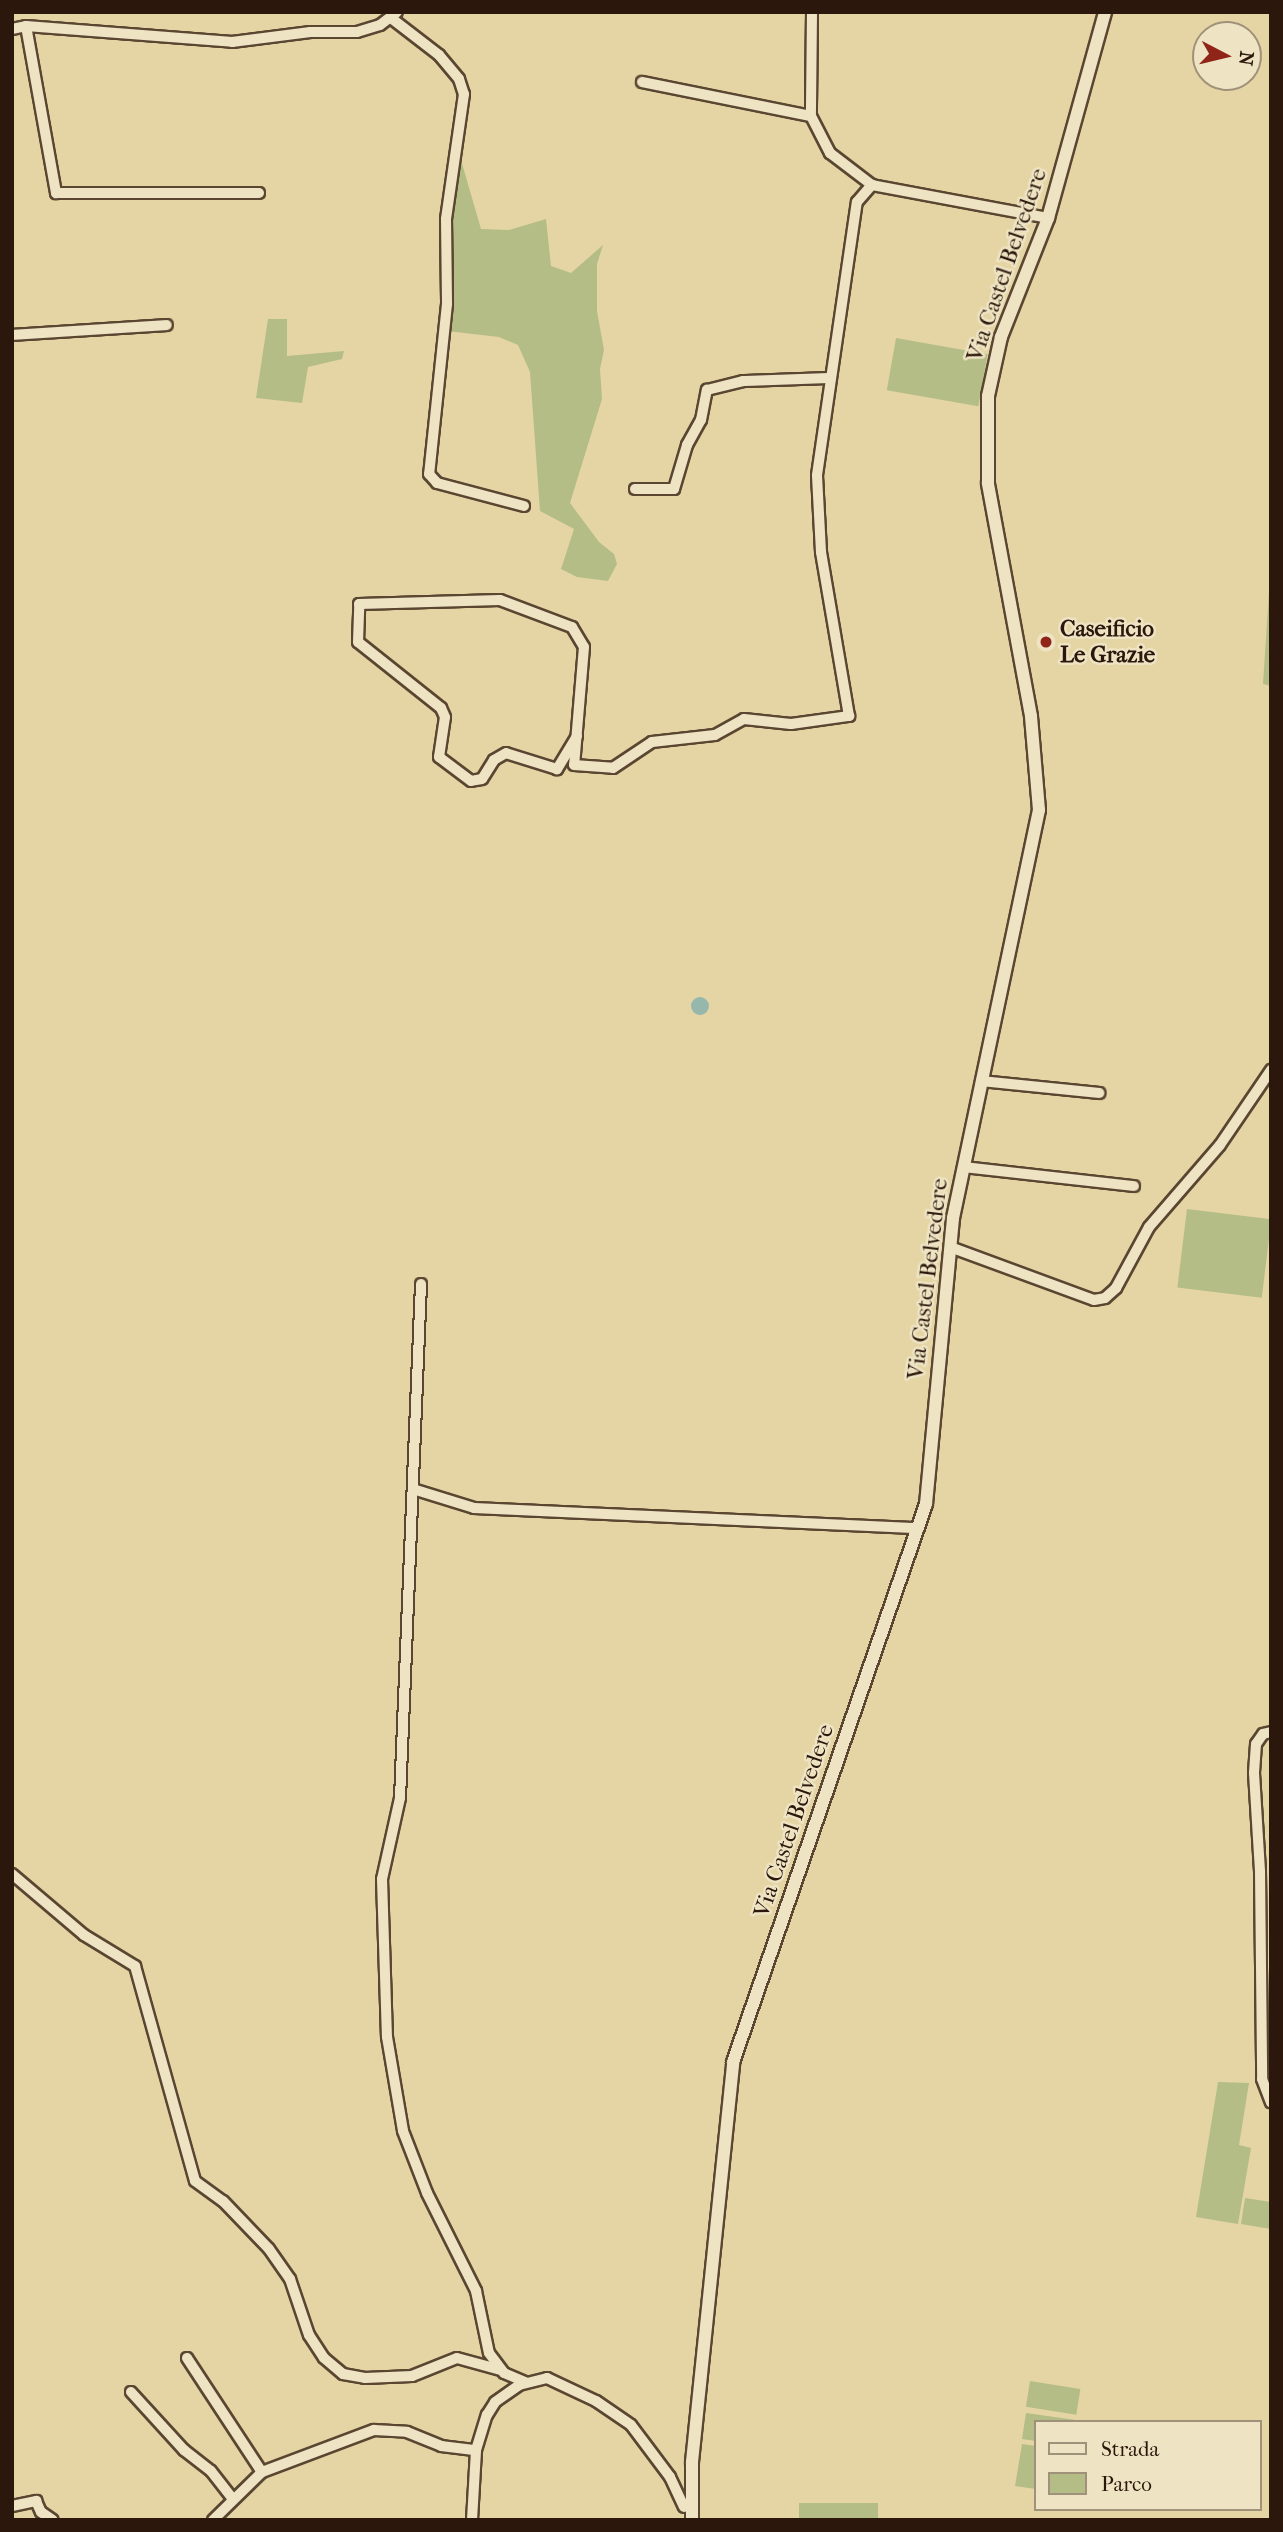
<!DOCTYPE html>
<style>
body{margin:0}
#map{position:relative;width:1283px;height:2532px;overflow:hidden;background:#e5d5a4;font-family:"IM FELL French Canon",serif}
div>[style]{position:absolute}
.green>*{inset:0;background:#b4bd86;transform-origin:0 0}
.water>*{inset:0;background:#96b8ac}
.round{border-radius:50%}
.roads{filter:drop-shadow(2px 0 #5a4631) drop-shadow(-2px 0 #5a4631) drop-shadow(0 2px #5a4631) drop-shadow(0 -2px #5a4631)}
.minor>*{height:10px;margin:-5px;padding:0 5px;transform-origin:5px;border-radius:5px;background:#eee4c4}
.tertiary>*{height:12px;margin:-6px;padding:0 6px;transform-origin:6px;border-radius:6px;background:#eee4c4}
.dots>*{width:19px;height:19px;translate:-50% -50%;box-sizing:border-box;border:4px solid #eee4c4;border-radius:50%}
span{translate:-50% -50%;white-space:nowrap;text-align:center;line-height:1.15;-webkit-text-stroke:5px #eee4c4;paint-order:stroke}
.street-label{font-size:23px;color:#2b170b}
.poi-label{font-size:23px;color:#2b170b;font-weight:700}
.left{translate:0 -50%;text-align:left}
.frame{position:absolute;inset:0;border:14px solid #2b170b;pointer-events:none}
.legend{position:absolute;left:1034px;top:2420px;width:228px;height:91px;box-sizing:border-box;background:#eee4c4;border:2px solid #a0927a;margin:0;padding:9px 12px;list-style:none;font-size:21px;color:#2b170b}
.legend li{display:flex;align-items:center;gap:14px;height:35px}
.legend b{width:35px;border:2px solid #a0927a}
.north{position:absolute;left:1192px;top:21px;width:70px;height:70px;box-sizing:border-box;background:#eee4c4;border:2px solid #a0927a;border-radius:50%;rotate:97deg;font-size:19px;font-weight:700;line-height:28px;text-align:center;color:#2b170b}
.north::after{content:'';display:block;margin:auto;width:24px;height:32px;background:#8f2418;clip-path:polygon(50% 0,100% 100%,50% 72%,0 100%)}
</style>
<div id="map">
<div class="green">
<div style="clip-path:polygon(461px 160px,481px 229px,509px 230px,546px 219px,551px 266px,571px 273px,603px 245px,597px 264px,597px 311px,604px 350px,600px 369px,602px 399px,570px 503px,599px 542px,614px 554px,617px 564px,608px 581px,577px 577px,561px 569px,574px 529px,540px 511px,530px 372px,518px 345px,499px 337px,447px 331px,452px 223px)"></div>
<div style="clip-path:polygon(268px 319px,287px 319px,287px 356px,344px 351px,342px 359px,308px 367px,302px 403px,256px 398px)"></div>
<div style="left:896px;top:338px;width:93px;height:53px;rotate:10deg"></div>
<div style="clip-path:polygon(1270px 576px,1271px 577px,1271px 686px,1263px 684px)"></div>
<div style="left:1187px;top:1209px;width:85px;height:79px;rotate:7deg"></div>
<div style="clip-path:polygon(1218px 2082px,1249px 2083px,1239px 2145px,1251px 2148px,1238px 2224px,1196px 2217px)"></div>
<div style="clip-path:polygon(1245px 2198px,1271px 2202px,1271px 2229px,1241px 2224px)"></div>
<div style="left:1030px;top:2381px;width:51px;height:26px;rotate:9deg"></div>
<div style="clip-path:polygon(1026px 2413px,1076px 2420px,1076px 2422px,1036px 2422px,1036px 2441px,1022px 2439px)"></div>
<div style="clip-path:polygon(1022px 2444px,1036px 2446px,1036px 2489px,1015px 2486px)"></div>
<div style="left:799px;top:2503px;width:79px;height:17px"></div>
</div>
<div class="water">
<div class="round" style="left:691px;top:997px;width:18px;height:18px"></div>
</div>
<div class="roads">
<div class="minor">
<div style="left:812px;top:12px;width:104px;rotate:90.6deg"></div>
<div style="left:811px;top:116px;width:42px;rotate:62.8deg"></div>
<div style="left:830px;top:153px;width:53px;rotate:37.3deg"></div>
<div style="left:391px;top:18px;width:61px;rotate:37.6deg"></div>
<div style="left:439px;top:55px;width:31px;rotate:50deg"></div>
<div style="left:459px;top:79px;width:16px;rotate:72deg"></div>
<div style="left:464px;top:94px;width:126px;rotate:98.2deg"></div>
<div style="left:446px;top:219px;width:85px;rotate:89.3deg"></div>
<div style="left:447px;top:304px;width:171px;rotate:96deg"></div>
<div style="left:429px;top:474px;width:12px;rotate:48deg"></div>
<div style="left:437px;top:483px;width:90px;rotate:14.8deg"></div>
<div style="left:26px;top:26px;width:170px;rotate:79.8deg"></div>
<div style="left:56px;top:193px;width:203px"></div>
<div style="left:12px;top:29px;width:14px;rotate:-12deg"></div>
<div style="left:26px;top:26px;width:207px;rotate:4.4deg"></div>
<div style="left:232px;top:42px;width:79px;rotate:-7.3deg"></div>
<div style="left:310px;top:32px;width:47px"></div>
<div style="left:357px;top:32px;width:24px;rotate:-17deg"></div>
<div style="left:380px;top:25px;width:21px;rotate:-37deg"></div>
<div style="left:642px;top:82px;width:172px;rotate:11.4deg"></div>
<div style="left:12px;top:335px;width:155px;rotate:-3.7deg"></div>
<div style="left:635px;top:489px;width:39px"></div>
<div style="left:674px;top:489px;width:46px;rotate:-73.5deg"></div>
<div style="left:687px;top:445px;width:29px;rotate:-61deg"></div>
<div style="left:701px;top:420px;width:31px;rotate:-79deg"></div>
<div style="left:707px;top:390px;width:37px;rotate:-14deg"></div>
<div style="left:743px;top:381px;width:88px;rotate:-2deg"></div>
<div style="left:577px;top:736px;width:39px;rotate:121deg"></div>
<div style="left:557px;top:769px;width:53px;rotate:-162.6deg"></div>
<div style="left:506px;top:753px;width:14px;rotate:150deg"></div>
<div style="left:494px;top:760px;width:22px;rotate:122deg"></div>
<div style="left:482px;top:779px;width:11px;rotate:170deg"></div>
<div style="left:471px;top:781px;width:40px;rotate:-143deg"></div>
<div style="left:439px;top:757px;width:40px;rotate:-81.5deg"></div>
<div style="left:445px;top:717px;width:10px;rotate:-114deg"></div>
<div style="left:441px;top:708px;width:106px;rotate:-141.5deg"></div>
<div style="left:358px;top:642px;width:38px;rotate:-88deg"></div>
<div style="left:359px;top:604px;width:141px;rotate:-1.6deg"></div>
<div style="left:500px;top:600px;width:77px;rotate:20.6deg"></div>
<div style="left:572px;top:627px;width:23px;rotate:59deg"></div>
<div style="left:584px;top:647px;width:118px;rotate:94.8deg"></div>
<div style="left:574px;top:765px;width:39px;rotate:4deg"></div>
<div style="left:613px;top:768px;width:47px;rotate:-33.7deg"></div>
<div style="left:652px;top:742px;width:63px;rotate:-6.3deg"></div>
<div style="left:715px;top:735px;width:33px;rotate:-29deg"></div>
<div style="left:744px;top:719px;width:47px;rotate:6.1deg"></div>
<div style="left:791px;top:724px;width:59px;rotate:-7.9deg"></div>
<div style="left:849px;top:716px;width:166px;rotate:-99.7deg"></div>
<div style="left:821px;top:552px;width:77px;rotate:-93deg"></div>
<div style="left:817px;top:475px;width:276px;rotate:-81.7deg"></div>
<div style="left:857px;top:202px;width:23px;rotate:-49deg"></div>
<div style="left:872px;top:185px;width:179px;rotate:10.6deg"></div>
<div style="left:981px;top:1081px;width:119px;rotate:5.8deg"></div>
<div style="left:964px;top:1167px;width:171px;rotate:6.4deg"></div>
<div style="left:950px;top:1247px;width:153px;rotate:20.2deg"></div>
<div style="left:1094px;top:1300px;width:11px;rotate:-10deg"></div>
<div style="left:1105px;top:1298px;width:15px;rotate:-42deg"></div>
<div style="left:1116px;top:1288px;width:69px;rotate:-61.6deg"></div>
<div style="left:1149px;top:1227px;width:108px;rotate:-49.1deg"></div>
<div style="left:1220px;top:1145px;width:91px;rotate:-55.8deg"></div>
<div style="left:421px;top:1284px;width:514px;rotate:92.34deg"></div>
<div style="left:400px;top:1798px;width:83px;rotate:102.5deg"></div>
<div style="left:382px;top:1879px;width:158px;rotate:88.2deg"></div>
<div style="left:387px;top:2037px;width:95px;rotate:80.3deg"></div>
<div style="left:403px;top:2131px;width:66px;rotate:68.8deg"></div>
<div style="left:427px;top:2193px;width:110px;rotate:63.4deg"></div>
<div style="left:476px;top:2291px;width:63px;rotate:78.2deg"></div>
<div style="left:489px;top:2353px;width:25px;rotate:53deg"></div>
<div style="left:504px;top:2373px;width:23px;rotate:23deg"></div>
<div style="left:416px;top:1490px;width:61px;rotate:17.2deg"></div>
<div style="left:474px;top:1508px;width:445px;rotate:2.6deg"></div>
<div style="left:1271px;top:1732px;width:8px;rotate:166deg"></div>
<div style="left:1263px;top:1734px;width:12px;rotate:125deg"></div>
<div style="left:1256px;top:1744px;width:29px;rotate:94deg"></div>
<div style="left:1254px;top:1773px;width:98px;rotate:86.5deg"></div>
<div style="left:1260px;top:1871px;width:208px;rotate:89.4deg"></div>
<div style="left:1262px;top:2079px;width:25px;rotate:69deg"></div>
<div style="left:12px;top:1874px;width:94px;rotate:40.3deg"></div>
<div style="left:84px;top:1935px;width:60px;rotate:31.3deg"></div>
<div style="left:135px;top:1966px;width:223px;rotate:74.4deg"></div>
<div style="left:195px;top:2181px;width:34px;rotate:36deg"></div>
<div style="left:223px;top:2201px;width:66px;rotate:46.2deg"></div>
<div style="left:269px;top:2249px;width:37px;rotate:55deg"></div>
<div style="left:290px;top:2279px;width:59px;rotate:71.3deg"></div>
<div style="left:309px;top:2335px;width:27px;rotate:57deg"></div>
<div style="left:324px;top:2358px;width:25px;rotate:40deg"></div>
<div style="left:343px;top:2374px;width:22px;rotate:10deg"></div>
<div style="left:365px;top:2378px;width:47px;rotate:-2.4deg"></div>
<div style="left:412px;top:2376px;width:48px;rotate:-21.8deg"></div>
<div style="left:457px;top:2358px;width:46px;rotate:15.3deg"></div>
<div style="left:187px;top:2358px;width:136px;rotate:56.7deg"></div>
<div style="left:131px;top:2392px;width:79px;rotate:47.6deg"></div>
<div style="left:184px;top:2450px;width:34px;rotate:38deg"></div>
<div style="left:211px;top:2471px;width:33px;rotate:52deg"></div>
<div style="left:12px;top:2506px;width:25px;rotate:-12deg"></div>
<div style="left:36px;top:2501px;width:12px;rotate:66deg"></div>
<div style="left:41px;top:2512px;width:14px;rotate:34deg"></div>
<div style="left:213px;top:2520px;width:69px;rotate:-44.4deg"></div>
<div style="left:262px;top:2472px;width:120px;rotate:-20.6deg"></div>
<div style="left:374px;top:2430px;width:33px;rotate:3deg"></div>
<div style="left:407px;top:2432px;width:37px;rotate:22deg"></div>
<div style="left:441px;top:2446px;width:35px;rotate:7deg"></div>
<div style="left:472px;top:2520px;width:70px;rotate:-86.7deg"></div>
<div style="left:476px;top:2450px;width:37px;rotate:-73deg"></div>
<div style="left:487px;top:2415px;width:15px;rotate:-58deg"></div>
<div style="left:495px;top:2402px;width:29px;rotate:-35deg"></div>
<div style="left:519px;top:2385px;width:29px;rotate:-14deg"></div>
<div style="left:547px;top:2378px;width:54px;rotate:25.1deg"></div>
<div style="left:596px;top:2401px;width:42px;rotate:34.4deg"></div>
<div style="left:631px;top:2425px;width:65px;rotate:53.1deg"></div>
<div style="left:670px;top:2477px;width:33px;rotate:65deg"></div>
</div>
<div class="tertiary">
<div style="left:692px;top:2520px;width:58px;rotate:-90deg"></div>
<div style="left:692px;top:2462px;width:402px;rotate:-84.1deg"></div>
<div style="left:733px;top:2062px;width:590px;rotate:-70.92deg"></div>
<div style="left:926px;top:1504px;width:287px;rotate:-84.6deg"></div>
<div style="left:953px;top:1218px;width:417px;rotate:-78.1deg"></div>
<div style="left:1039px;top:810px;width:94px;rotate:-94.9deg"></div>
<div style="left:1031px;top:716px;width:237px;rotate:-100.5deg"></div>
<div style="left:988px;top:483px;width:87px;rotate:-90deg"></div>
<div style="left:988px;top:396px;width:60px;rotate:-77.6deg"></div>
<div style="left:1001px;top:337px;width:128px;rotate:-68.4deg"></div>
<div style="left:1048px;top:218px;width:214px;rotate:-74.5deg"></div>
</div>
</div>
<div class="dots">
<div style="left:1046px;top:642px;background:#8f2418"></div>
</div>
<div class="street-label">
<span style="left:1007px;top:265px;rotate:-71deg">Via Castel Belvedere</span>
<span style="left:928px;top:1279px;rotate:-83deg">Via Castel Belvedere</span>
<span style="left:794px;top:1821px;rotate:-71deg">Via Castel Belvedere</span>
</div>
<div class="poi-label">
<span class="left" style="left:1060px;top:642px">Caseificio<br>Le Grazie</span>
</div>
<div class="frame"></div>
<ul class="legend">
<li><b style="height:9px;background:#eee4c4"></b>Strada</li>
<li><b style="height:19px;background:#b4bd86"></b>Parco</li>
</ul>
<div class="north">N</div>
</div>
